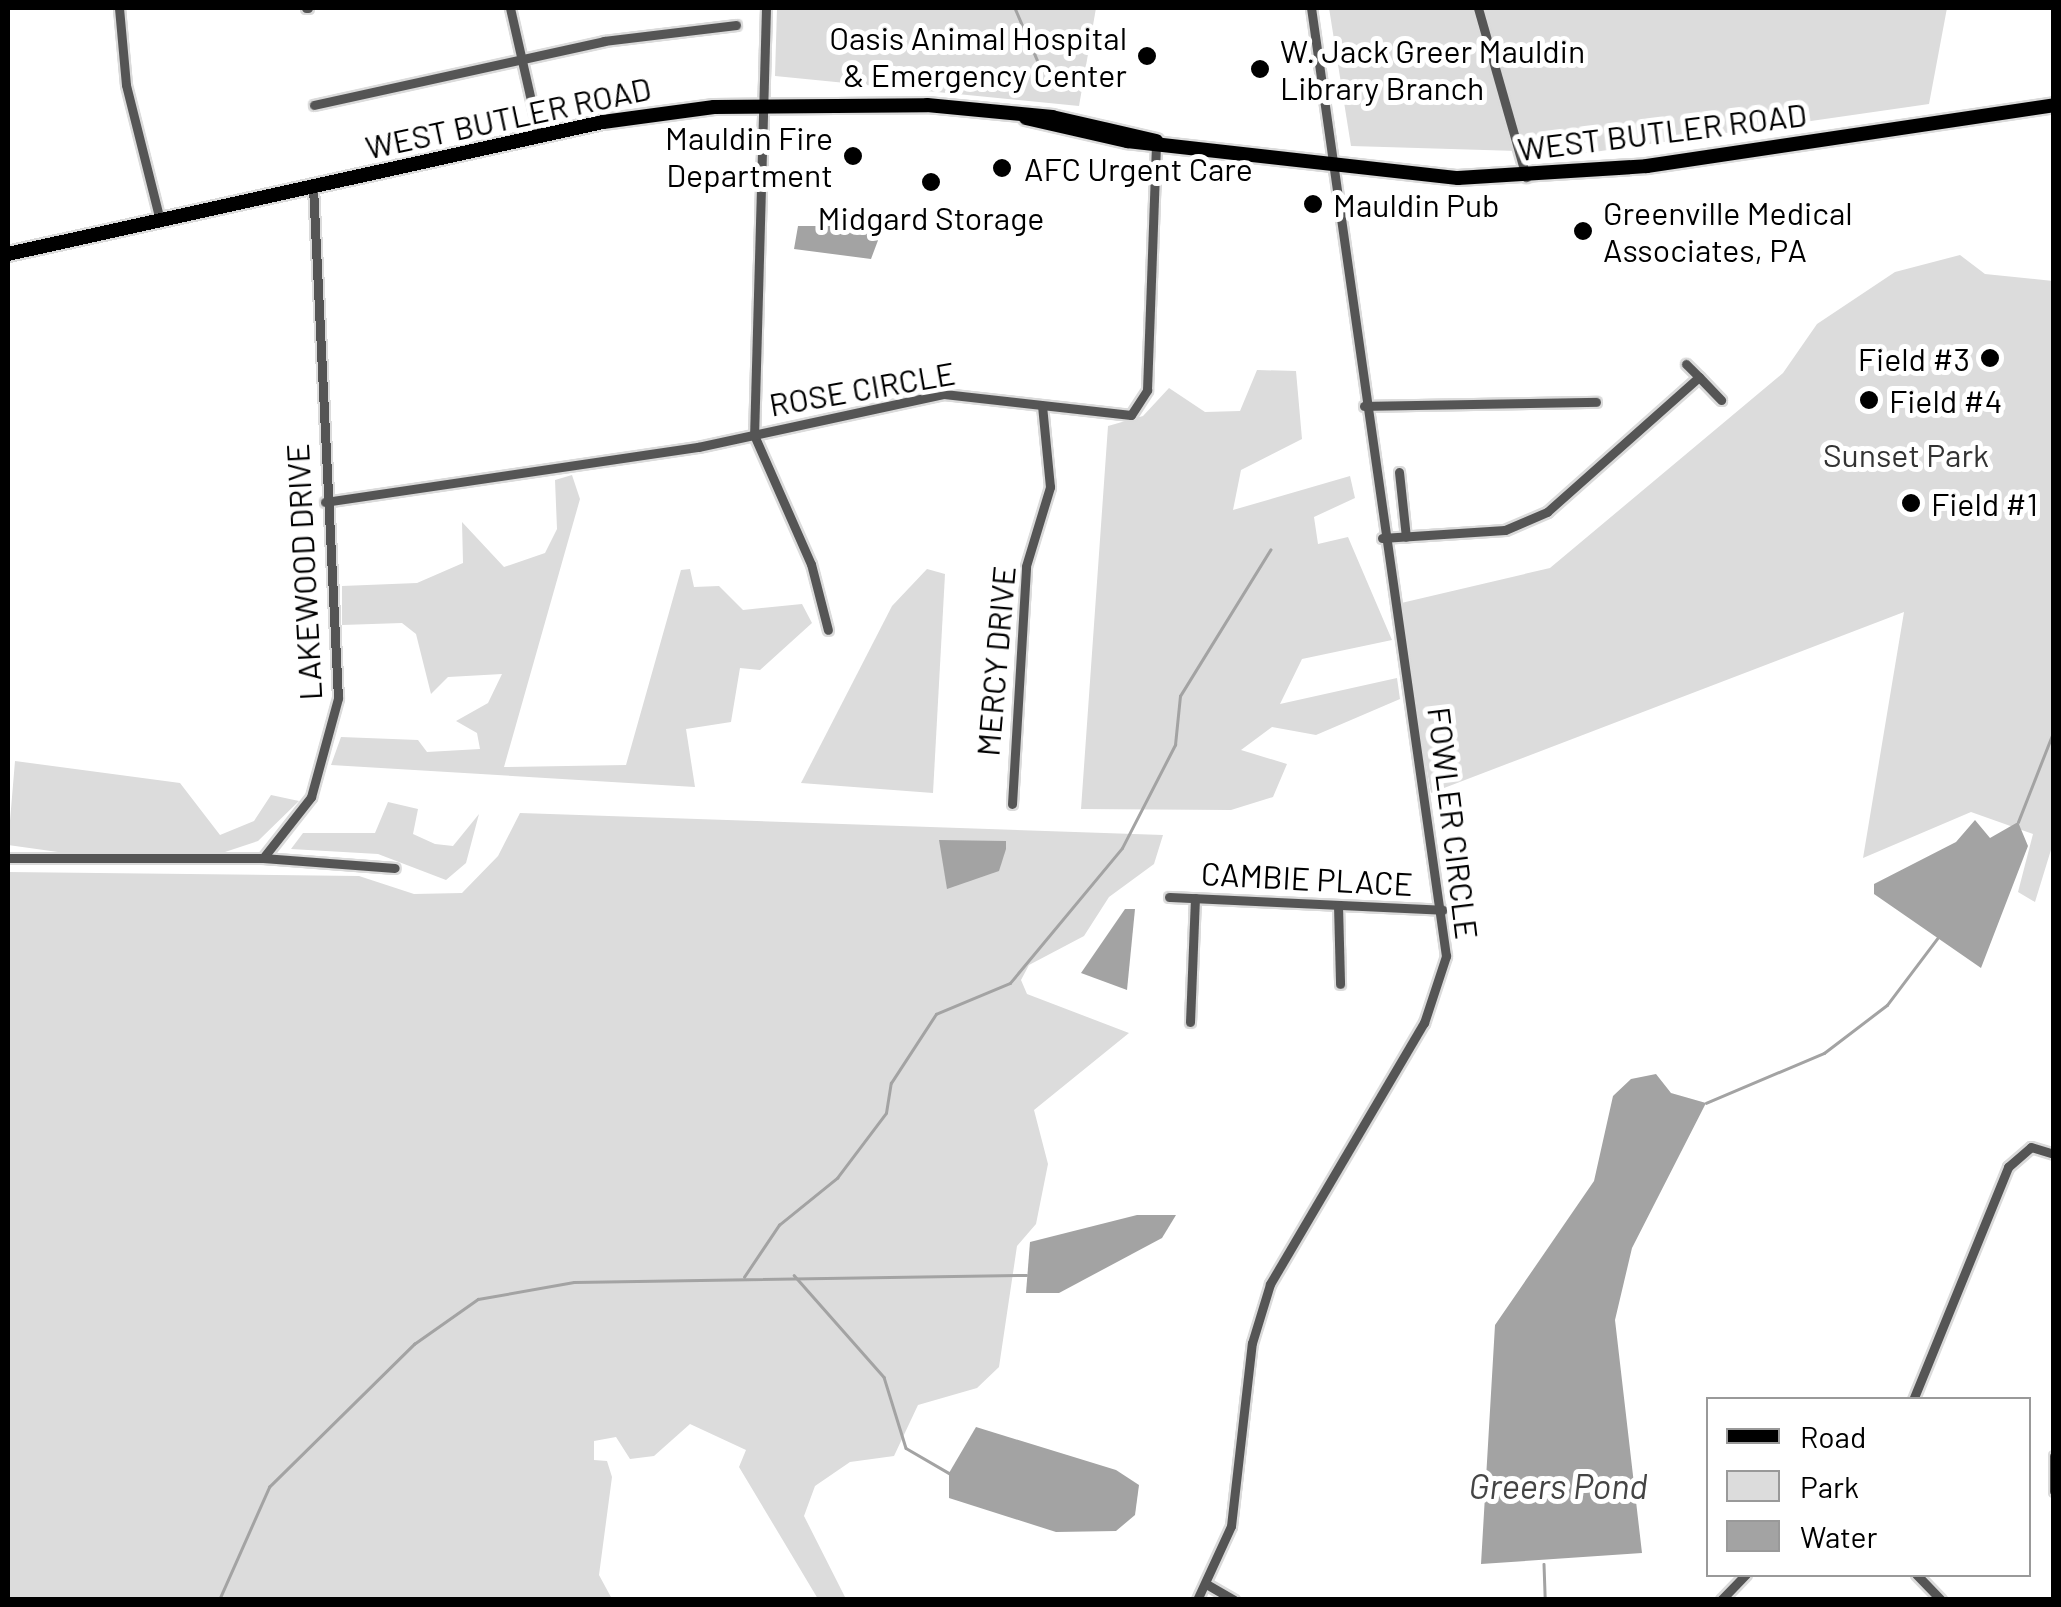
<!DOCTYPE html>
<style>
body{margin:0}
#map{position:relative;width:2061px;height:1607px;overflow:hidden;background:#fff;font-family:Barlow,sans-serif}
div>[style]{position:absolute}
.green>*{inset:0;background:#dcdcdc}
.water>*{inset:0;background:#a3a3a3}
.stream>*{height:2.5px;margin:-1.25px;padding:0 1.25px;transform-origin:1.25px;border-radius:1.25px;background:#a3a3a3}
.roads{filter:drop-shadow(2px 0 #dbdbdb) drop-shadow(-2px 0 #dbdbdb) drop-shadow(0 2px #dbdbdb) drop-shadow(0 -2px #dbdbdb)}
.minor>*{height:9px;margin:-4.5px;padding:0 4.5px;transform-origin:4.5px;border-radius:4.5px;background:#555}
.primary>*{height:14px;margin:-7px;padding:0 7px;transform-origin:7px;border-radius:7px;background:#000}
.dots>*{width:28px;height:28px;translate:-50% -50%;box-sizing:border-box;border:5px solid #fff;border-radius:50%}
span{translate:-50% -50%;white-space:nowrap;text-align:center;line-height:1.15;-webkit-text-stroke:10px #fff;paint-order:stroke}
.poi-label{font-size:32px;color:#000}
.right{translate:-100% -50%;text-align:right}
.left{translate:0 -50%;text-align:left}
.street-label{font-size:32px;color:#000}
.park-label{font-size:32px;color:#333}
.water-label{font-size:35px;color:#444;font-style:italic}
.frame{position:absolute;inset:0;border:10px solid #000;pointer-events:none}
.legend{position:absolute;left:1706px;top:1397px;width:325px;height:180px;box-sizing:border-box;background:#fff;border:2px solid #999;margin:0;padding:12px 18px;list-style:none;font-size:30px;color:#000}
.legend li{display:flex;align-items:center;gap:20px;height:50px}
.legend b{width:50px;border:2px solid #999}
</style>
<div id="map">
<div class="green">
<div style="clip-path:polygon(777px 8px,1096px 8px,1079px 106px,775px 76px)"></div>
<div style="clip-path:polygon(1329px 8px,1947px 8px,1929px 104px,1587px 153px,1351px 146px)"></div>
<div style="clip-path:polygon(1960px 255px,1985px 274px,2053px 281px,2054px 840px,2035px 902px,2018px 892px,2033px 834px,1971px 812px,1863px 858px,1904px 612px,1431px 793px,1397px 604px,1550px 568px,1783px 373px,1817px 324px,1895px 272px)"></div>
<div style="clip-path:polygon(1257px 370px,1296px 371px,1302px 439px,1241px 470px,1233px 510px,1350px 476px,1355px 498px,1314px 517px,1318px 544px,1348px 537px,1392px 640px,1302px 659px,1280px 704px,1397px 678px,1400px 699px,1316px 735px,1272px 727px,1241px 750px,1287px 764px,1273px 797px,1231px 810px,1081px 809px,1108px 426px,1143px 416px,1169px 388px,1205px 412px,1240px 411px)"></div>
<div style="clip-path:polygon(572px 475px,580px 499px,504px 767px,626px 765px,681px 570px,690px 569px,694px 587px,719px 586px,743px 610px,802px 604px,812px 623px,760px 670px,740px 668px,731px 722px,686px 729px,695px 787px,331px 765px,341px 737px,418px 740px,427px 752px,480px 749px,477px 733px,456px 721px,488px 703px,502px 674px,448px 677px,431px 694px,416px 634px,402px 623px,342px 625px,342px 586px,417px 583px,463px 563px,462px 522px,504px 567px,545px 553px,557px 529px,555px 480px)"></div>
<div style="clip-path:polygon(927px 569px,945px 574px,933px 793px,801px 783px,892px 606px)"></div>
<div style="clip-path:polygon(15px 761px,180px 783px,220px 835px,254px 821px,271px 795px,299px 801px,258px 841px,225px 852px,58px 852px,8px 845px)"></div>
<div style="clip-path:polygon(388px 802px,418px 809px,413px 834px,435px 844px,453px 846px,479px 814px,466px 863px,446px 880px,378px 854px,291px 849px,303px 833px,375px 833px)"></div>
<div style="clip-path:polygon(520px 813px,1163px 835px,1154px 864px,1109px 897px,1084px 936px,1029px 965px,1021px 980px,1027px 994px,1129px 1033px,1034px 1110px,1048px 1164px,1036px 1224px,1017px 1246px,999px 1367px,977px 1388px,918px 1405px,894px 1456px,850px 1462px,815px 1486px,804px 1516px,846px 1599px,818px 1599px,739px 1467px,746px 1450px,690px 1424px,654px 1456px,630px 1459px,616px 1437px,594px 1441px,594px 1460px,607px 1461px,612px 1477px,599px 1575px,612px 1599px,8px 1600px,8px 872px,359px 876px,414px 894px,462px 893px,498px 856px)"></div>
</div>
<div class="water">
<div style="clip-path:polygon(875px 211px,886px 219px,871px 259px,794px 249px,798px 226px,852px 226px)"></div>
<div style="clip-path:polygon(1975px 820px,1990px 838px,2018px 822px,2028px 846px,1981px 968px,1874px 894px,1874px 884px,1956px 842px)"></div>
<div style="clip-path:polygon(939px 840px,1006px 841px,1006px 849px,999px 871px,947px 889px)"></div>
<div style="clip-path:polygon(1125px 909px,1135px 909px,1127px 990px,1081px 973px)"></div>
<div style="clip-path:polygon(1656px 1074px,1671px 1093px,1706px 1103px,1632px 1248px,1615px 1320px,1642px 1553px,1481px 1564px,1495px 1325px,1594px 1181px,1613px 1096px,1631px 1079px)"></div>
<div style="clip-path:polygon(1137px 1215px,1176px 1215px,1162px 1238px,1059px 1293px,1026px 1293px,1030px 1242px)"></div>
<div style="clip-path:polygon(976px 1427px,1116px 1470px,1139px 1485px,1135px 1515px,1116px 1531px,1056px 1532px,949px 1498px,949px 1473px)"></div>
</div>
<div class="stream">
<div style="left:1015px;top:8px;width:61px;rotate:66.8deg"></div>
<div style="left:2018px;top:822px;width:99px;rotate:-68.6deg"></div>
<div style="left:1706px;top:1103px;width:128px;rotate:-23deg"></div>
<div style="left:1824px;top:1053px;width:79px;rotate:-37.3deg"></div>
<div style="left:1887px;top:1005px;width:86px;rotate:-53deg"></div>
<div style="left:794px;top:1275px;width:136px;rotate:48.6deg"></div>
<div style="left:884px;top:1377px;width:74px;rotate:72.8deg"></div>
<div style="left:906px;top:1448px;width:50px;rotate:30.2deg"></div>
<div style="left:744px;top:1277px;width:63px;rotate:-56.1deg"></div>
<div style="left:779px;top:1225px;width:75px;rotate:-39deg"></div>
<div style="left:837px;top:1178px;width:81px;rotate:-53deg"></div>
<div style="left:886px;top:1113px;width:30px;rotate:-81deg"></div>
<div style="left:891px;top:1083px;width:82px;rotate:-56.9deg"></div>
<div style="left:936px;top:1014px;width:80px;rotate:-22.7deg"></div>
<div style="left:1010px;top:983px;width:175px;rotate:-50.3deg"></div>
<div style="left:1122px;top:848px;width:116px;rotate:-62.8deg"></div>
<div style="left:1175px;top:745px;width:49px;rotate:-84.2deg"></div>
<div style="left:1180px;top:696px;width:172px;rotate:-58.3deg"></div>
<div style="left:1544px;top:1564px;width:36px;rotate:88deg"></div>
<div style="left:219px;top:1600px;width:124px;rotate:-66.1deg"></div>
<div style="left:269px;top:1487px;width:204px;rotate:-44.6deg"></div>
<div style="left:414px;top:1344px;width:78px;rotate:-35.1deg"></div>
<div style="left:478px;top:1299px;width:97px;rotate:-10deg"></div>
<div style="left:574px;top:1282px;width:452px;rotate:-0.9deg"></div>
</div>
<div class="roads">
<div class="minor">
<div style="left:119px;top:8px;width:77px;rotate:84.8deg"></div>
<div style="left:126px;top:85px;width:139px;rotate:75.9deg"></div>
<div style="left:306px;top:8px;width:2px"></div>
<div style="left:510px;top:8px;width:131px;rotate:77.2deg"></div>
<div style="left:766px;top:8px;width:427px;rotate:91.6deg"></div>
<div style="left:754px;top:435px;width:141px;rotate:66.2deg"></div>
<div style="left:811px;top:564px;width:68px;rotate:75.6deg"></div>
<div style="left:1478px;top:8px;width:176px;rotate:74.1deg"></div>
<div style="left:314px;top:105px;width:297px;rotate:-12.4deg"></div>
<div style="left:604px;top:41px;width:133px;rotate:-6.9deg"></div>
<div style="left:1686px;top:364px;width:18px;rotate:45deg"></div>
<div style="left:1364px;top:406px;width:232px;rotate:-1deg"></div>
<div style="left:1399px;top:472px;width:65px;rotate:83.9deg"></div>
<div style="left:325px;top:502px;width:377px;rotate:-8.4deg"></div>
<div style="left:698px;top:447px;width:252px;rotate:-12.2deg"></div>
<div style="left:944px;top:394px;width:188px;rotate:6.4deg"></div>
<div style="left:1131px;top:415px;width:30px;rotate:-57deg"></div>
<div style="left:1147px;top:390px;width:248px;rotate:-87.9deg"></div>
<div style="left:1382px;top:538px;width:123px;rotate:-3.7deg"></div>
<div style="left:1505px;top:530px;width:46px;rotate:-23.2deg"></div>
<div style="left:1547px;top:512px;width:203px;rotate:-41.6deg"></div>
<div style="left:1699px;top:377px;width:32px;rotate:46deg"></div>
<div style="left:1012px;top:804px;width:238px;rotate:-86.6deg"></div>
<div style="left:1026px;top:566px;width:83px;rotate:-73.1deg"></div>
<div style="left:1050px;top:487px;width:82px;rotate:-95.6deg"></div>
<div style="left:8px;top:858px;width:255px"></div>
<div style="left:263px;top:858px;width:78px;rotate:-51.8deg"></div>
<div style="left:311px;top:797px;width:103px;rotate:-74.7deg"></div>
<div style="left:338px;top:698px;width:513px;rotate:-92.8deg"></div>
<div style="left:263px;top:858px;width:132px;rotate:4.3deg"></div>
<div style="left:1169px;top:897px;width:274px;rotate:2.7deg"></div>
<div style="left:1338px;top:905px;width:79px;rotate:88.5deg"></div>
<div style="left:1190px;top:1022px;width:124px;rotate:-87.7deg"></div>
<div style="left:1913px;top:1400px;width:252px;rotate:-67.8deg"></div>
<div style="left:2008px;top:1167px;width:30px;rotate:-41deg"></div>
<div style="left:2031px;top:1147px;width:24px;rotate:17deg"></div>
<div style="left:2054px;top:1456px;width:35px;rotate:90deg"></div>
<div style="left:1916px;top:1574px;width:36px;rotate:46deg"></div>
<div style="left:1208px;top:1585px;width:30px;rotate:30deg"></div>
<div style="left:1197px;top:1600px;width:81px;rotate:-65.3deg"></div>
<div style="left:1231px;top:1526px;width:184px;rotate:-83.5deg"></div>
<div style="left:1252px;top:1343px;width:62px;rotate:-73deg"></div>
<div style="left:1270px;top:1284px;width:303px;rotate:-59.5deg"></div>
<div style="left:1424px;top:1023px;width:71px;rotate:-71.8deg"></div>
<div style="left:1446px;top:956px;width:958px;rotate:-98.1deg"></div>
<div style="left:1721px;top:1600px;width:36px;rotate:-46deg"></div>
</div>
<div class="primary">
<div style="left:1026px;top:118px;width:104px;rotate:12.8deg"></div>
<div style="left:1127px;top:141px;width:333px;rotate:6.4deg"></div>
<div style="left:1458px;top:178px;width:189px;rotate:-3.6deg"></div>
<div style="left:1647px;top:166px;width:412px;rotate:-8.5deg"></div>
<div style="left:8px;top:254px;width:609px;rotate:-12.51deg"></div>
<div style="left:603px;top:122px;width:112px;rotate:-7.7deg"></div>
<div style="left:714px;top:107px;width:213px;rotate:-0.5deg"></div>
<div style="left:927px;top:105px;width:126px;rotate:5.5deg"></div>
<div style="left:1052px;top:117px;width:107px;rotate:13deg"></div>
</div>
</div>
<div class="dots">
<div style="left:1147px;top:56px;background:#000"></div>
<div style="left:1260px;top:69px;background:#000"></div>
<div style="left:853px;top:156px;background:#000"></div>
<div style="left:1002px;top:168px;background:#000"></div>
<div style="left:931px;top:182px;background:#000"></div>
<div style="left:1313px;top:204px;background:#000"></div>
<div style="left:1583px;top:231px;background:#000"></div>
<div style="left:1990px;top:358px;background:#000"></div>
<div style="left:1869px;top:400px;background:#000"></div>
<div style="left:1911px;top:503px;background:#000"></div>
</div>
<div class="poi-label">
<span class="right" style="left:1127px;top:56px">Oasis Animal Hospital<br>&amp; Emergency Center</span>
<span class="left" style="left:1280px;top:69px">W. Jack Greer Mauldin<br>Library Branch</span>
<span class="right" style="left:833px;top:156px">Mauldin Fire<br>Department</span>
<span class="left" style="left:1024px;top:168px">AFC Urgent Care</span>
<span class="left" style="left:1333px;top:204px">Mauldin Pub</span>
<span class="left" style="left:1603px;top:231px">Greenville Medical<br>Associates, PA</span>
<span style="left:931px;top:217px">Midgard Storage</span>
<span class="right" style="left:1970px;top:358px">Field #3</span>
<span class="left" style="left:1889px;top:400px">Field #4</span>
<span class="left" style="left:1931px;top:503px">Field #1</span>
</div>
<div class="street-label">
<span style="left:508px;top:117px;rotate:-12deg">WEST BUTLER ROAD</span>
<span style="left:1662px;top:131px;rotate:-7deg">WEST BUTLER ROAD</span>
<span style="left:862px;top:388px;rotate:-10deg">ROSE CIRCLE</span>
<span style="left:303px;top:572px;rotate:-93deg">LAKEWOOD DRIVE</span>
<span style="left:995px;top:661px;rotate:-85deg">MERCY DRIVE</span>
<span style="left:1454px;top:823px;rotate:83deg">FOWLER CIRCLE</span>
<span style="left:1307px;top:878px;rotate:3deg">CAMBIE PLACE</span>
</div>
<div class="park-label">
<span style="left:1906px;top:454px">Sunset Park</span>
</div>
<div class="water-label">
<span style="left:1558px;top:1485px">Greers Pond</span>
</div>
<div class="frame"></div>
<ul class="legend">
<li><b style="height:12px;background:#000"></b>Road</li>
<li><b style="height:28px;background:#dcdcdc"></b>Park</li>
<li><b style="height:28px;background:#a3a3a3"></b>Water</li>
</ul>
</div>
